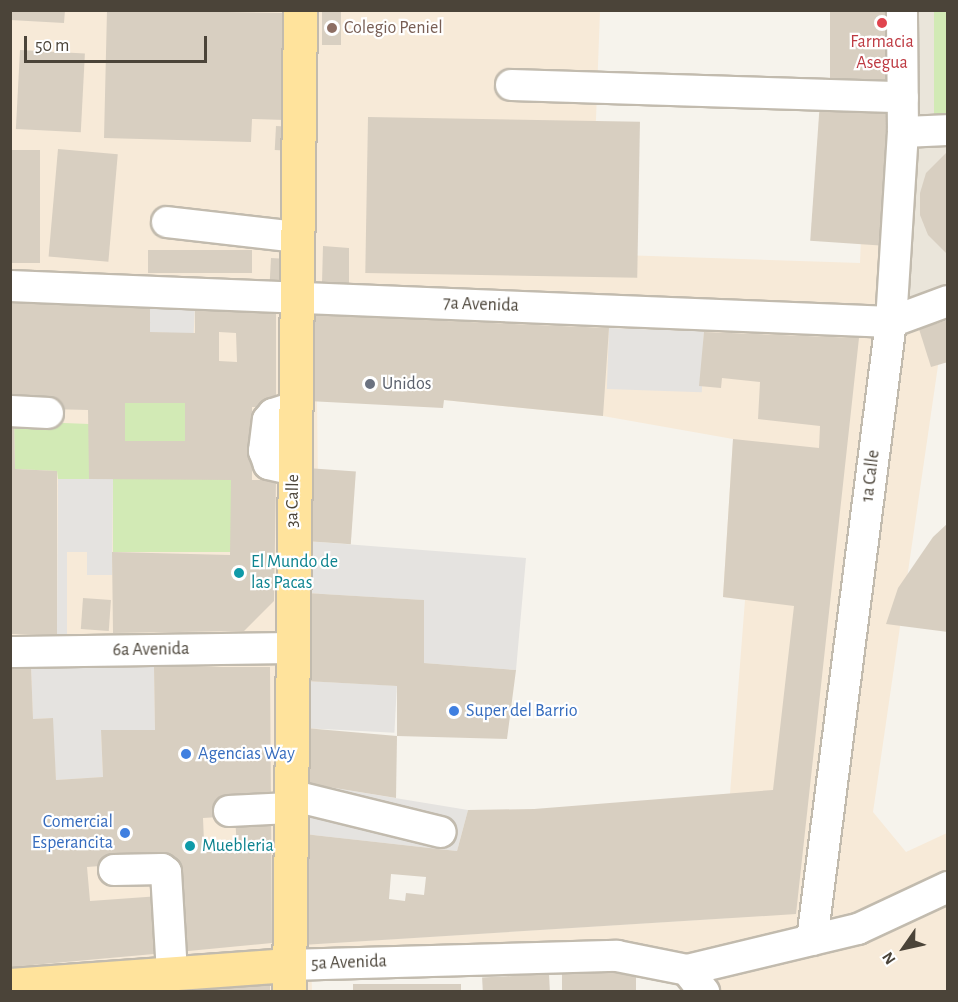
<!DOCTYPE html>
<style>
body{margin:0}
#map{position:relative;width:958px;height:1002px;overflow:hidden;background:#f6f3ec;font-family:"Alegreya Sans",sans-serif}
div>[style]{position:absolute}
.residential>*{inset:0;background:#eae5da}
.commercial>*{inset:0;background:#f7ead8}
.green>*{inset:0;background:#d2eab5;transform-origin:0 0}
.parking>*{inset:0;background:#e5e3e0;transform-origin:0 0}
.building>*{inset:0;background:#d8cfc1;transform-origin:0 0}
.roads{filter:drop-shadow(2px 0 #c2bbae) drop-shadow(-2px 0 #c2bbae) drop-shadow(0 2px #c2bbae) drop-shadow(0 -2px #c2bbae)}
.minor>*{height:30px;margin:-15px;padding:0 15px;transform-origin:15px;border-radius:15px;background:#fff}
.major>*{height:33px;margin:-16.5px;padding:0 16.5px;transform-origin:16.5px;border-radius:16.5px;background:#ffe39c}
.dots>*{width:16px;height:16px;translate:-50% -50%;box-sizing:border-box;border:3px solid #fff;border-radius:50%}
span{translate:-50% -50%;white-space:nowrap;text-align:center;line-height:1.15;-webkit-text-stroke:4.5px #fff;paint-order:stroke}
.education-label{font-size:18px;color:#785e54}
.left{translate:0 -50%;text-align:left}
.health-label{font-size:18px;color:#be3a42}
.street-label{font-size:18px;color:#4b4439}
.worship-label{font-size:18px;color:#5b616d}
.culture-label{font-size:18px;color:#0d838f}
.shop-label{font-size:18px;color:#366cbe}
.right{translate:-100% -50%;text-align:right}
.frame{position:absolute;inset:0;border:12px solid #4b4439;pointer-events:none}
.north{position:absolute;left:874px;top:918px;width:60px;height:60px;-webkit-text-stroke:4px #fff;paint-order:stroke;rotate:236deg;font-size:16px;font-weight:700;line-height:24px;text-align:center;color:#4b4439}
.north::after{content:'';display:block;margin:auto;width:21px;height:27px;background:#4b4439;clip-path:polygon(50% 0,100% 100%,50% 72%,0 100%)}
.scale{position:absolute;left:24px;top:36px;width:183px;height:27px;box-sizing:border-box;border:3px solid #4b4439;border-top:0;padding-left:8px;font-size:18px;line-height:21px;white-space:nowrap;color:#4b4439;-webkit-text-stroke:4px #fff;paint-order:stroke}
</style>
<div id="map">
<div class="residential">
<div style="clip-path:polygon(907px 11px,947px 11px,947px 295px,895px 317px)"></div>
</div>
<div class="commercial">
<div style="clip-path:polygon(evenodd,10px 11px,600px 11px,591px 254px,860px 263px,866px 109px,895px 316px,948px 297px,873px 812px,906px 852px,947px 833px,947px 991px,718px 991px,705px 975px,311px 960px,312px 991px,11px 991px,10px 11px,316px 318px,444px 400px,603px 416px,733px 439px,723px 597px,745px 600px,730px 794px,729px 918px,312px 944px,320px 649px,316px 318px)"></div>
</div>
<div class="green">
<div style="left:934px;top:11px;width:13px;height:114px"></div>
<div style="left:125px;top:403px;width:60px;height:38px"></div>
<div style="clip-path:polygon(14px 421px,89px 424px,89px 479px,58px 479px,57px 471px,15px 469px)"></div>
<div style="left:113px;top:479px;width:118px;height:73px"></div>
</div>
<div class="parking">
<div style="left:150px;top:306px;width:45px;height:26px;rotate:3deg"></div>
<div style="left:609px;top:328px;width:95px;height:61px;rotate:2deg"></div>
<div style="clip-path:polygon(58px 479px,113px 479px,112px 575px,87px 575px,87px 552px,67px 552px,67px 634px,57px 634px)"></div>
<div style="clip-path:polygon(306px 541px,526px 558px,516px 670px,424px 663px,423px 600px,306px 593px)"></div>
<div style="clip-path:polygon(31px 667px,154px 667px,155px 730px,101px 731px,103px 777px,56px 780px,52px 718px,33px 719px)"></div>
<div style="left:305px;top:681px;width:92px;height:47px;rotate:3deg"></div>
<div style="clip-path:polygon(304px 783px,468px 810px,457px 851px,304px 834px)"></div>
</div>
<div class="building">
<div style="clip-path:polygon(10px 10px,65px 10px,64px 23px,10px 20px)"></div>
<div style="clip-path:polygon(107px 10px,288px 13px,285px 120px,252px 119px,251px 142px,104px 138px)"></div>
<div style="left:322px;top:10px;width:19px;height:35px"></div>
<div style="left:830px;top:10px;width:64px;height:72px"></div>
<div style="left:20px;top:50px;width:65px;height:79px;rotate:3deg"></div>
<div style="left:820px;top:101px;width:81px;height:140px;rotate:4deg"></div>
<div style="left:368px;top:117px;width:272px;height:156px;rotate:1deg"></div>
<div style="left:276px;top:126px;width:18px;height:24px;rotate:3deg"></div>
<div style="left:58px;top:149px;width:60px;height:108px;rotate:5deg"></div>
<div style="left:10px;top:150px;width:30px;height:113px"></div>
<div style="clip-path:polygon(948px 151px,948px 255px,928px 235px,920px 215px,920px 193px,926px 173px)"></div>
<div style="clip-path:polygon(323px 246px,349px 248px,349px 290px,329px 290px,322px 283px)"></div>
<div style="left:148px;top:250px;width:104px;height:23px"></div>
<div style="left:271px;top:258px;width:18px;height:26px;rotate:3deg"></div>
<div style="clip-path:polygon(evenodd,10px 302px,150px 306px,150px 332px,195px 333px,195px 308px,276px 310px,276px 407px,252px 407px,252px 480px,276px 480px,274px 601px,244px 631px,113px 633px,112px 552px,230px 555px,231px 480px,89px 479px,88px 410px,10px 408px,10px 302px,219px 332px,236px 333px,237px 362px,219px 361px,219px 332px,10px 302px,125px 403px,185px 403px,185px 441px,125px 441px,125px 403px)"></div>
<div style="clip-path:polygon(308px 315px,609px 328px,603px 416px,444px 400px,443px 408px,308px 401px)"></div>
<div style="clip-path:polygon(948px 320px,948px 362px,931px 367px,919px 329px)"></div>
<div style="clip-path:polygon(evenodd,704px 332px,859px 338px,796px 914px,302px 945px,304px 834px,457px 851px,468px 810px,534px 809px,773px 790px,794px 606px,723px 597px,733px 439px,819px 448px,820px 426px,758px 419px,760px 382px,722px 378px,721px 388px,699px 386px,704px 332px,391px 874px,426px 877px,424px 895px,406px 893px,405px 901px,389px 899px,391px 874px)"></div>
<div style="clip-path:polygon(10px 421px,14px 421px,15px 469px,57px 471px,57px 634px,10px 634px)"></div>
<div style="left:307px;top:468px;width:49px;height:73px;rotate:4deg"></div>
<div style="clip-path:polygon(948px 523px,948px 632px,886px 624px,898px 588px,933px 537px)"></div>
<div style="clip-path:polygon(306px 593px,424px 600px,424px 663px,516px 670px,507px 739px,397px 736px,397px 686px,305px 681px)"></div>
<div style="left:83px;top:598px;width:28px;height:31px;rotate:4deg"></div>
<div style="clip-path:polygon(evenodd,10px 667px,31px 667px,33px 719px,53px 718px,56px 780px,103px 777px,101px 730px,155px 730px,154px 667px,270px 667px,272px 943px,178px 952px,167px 861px,87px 867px,90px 901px,160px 896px,165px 953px,10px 967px,10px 667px,235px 816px,237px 849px,214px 851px,213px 842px,204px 842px,203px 818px,235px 816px)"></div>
<div style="clip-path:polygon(305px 728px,397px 736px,396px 798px,304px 783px)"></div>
<div style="left:636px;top:967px;width:25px;height:74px;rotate:90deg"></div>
<div style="left:549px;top:974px;width:18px;height:67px;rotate:87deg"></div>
<div style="clip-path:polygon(270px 982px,270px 992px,194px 992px,194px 990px)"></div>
<div style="left:353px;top:984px;width:108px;height:8px"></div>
</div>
<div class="roads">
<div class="minor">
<div style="left:511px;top:85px;width:392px;rotate:1.8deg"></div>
<div style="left:903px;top:132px;width:45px;rotate:-2.5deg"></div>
<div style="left:167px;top:222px;width:130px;rotate:6.6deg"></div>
<div style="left:10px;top:286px;width:882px;rotate:2.34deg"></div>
<div style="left:891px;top:322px;width:61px;rotate:-20.2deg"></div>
<div style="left:10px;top:411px;width:38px;rotate:3deg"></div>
<div style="left:294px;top:470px;width:26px;rotate:-167deg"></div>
<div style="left:269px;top:464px;width:14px;rotate:-111deg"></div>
<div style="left:264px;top:451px;width:31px;rotate:-83deg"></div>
<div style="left:268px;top:420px;width:8px;rotate:-50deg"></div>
<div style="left:273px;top:414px;width:22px;rotate:-18deg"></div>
<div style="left:10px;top:652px;width:282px;rotate:-0.8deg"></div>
<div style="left:290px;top:795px;width:155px;rotate:13.8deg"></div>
<div style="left:229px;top:811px;width:61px;rotate:-2.8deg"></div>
<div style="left:114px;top:870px;width:48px;rotate:-1.2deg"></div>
<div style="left:162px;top:869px;width:5px;rotate:37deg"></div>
<div style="left:166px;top:872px;width:101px;rotate:86.6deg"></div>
<div style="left:812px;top:940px;width:623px;rotate:-82.72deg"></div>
<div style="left:891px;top:322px;width:190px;rotate:-86.4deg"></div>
<div style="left:903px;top:132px;width:122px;rotate:-90.5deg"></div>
<div style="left:288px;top:965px;width:329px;rotate:-1.6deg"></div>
<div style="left:617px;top:956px;width:71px;rotate:11.3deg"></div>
<div style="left:687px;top:970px;width:28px;rotate:52deg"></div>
<div style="left:687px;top:970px;width:176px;rotate:-13.5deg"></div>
<div style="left:858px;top:929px;width:99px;rotate:-25deg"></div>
</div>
<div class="major">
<div style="left:10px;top:985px;width:279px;rotate:-4.1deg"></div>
<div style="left:289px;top:992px;width:982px;rotate:-89.36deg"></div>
</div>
</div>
<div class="dots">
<div style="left:882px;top:23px;background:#e0444e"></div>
<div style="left:332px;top:28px;background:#8d6e63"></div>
<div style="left:370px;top:384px;background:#6b7280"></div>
<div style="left:239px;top:573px;background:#0f9aa8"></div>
<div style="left:454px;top:711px;background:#3f7fe0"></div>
<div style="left:186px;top:754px;background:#3f7fe0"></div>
<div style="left:125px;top:833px;background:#3f7fe0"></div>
<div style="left:190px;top:846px;background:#0f9aa8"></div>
</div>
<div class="education-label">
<span class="left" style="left:344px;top:28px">Colegio Peniel</span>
</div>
<div class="health-label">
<span style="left:882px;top:53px">Farmacia<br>Asegua</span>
</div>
<div class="street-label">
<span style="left:481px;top:305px;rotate:2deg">7a Avenida</span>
<span style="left:871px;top:476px;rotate:-83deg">1a Calle</span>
<span style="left:293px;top:501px;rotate:-89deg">3a Calle</span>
<span style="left:151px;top:650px;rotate:-1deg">6a Avenida</span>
<span style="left:349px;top:963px;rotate:-2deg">5a Avenida</span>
</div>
<div class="worship-label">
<span class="left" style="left:382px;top:384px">Unidos</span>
</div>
<div class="culture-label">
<span class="left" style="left:251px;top:573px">El Mundo de<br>las Pacas</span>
<span class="left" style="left:202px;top:846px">Muebleria</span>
</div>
<div class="shop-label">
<span class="left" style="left:466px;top:711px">Super del Barrio</span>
<span class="left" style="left:198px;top:754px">Agencias Way</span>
<span class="right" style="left:113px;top:833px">Comercial<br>Esperancita</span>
</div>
<div class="frame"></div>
<div class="north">N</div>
<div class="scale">50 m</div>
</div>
